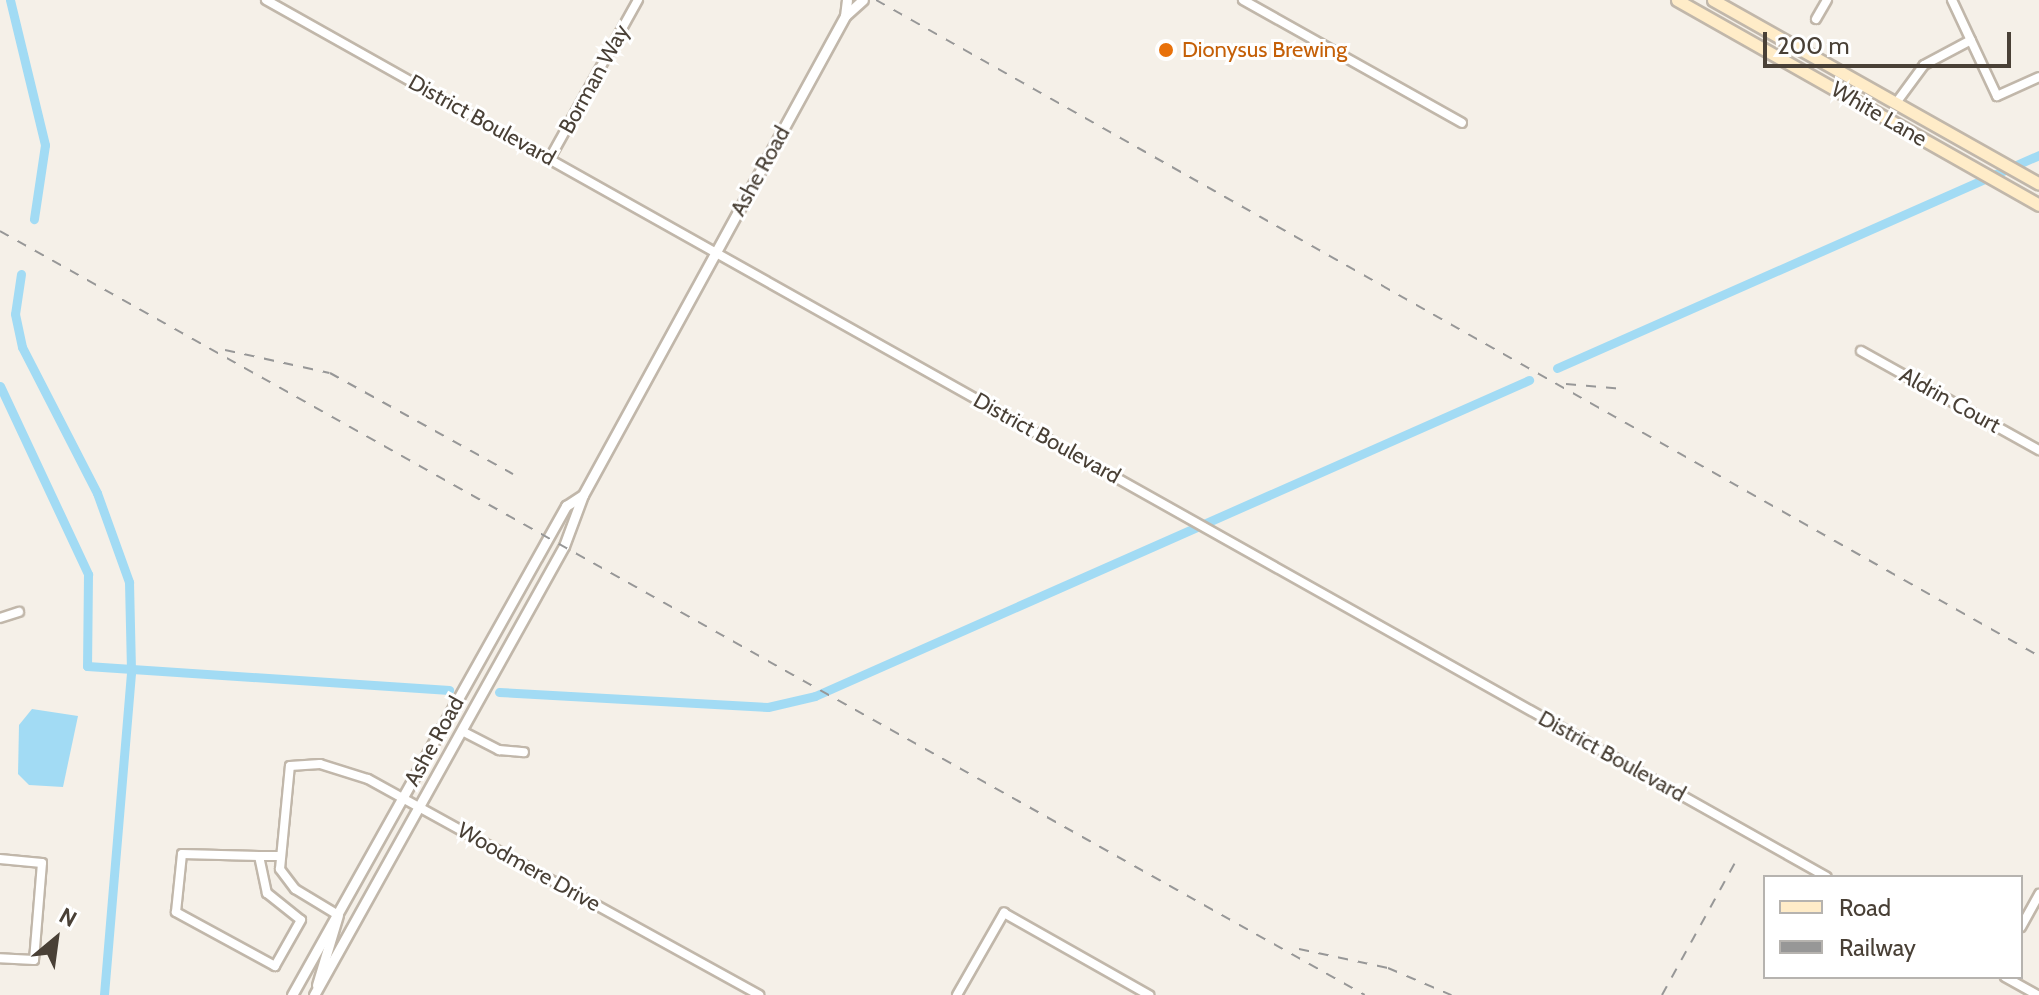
<!DOCTYPE html>
<style>
body{margin:0}
#map{position:relative;width:2039px;height:995px;overflow:hidden;background:#f5f0e8;font-family:Cabin,sans-serif}
div>[style]{position:absolute}
.water>*{inset:0;background:#a2dbf4}
.canal>*{height:9px;margin:-4.5px;padding:0 4.5px;transform-origin:4.5px;border-radius:4.5px;background:#a2dbf4}
.roads{filter:drop-shadow(2px 0 #c1b7aa) drop-shadow(-2px 0 #c1b7aa) drop-shadow(0 2px #c1b7aa) drop-shadow(0 -2px #c1b7aa)}
.minor>*{height:8px;margin:-4px;padding:0 4px;transform-origin:4px;border-radius:4px;background:#fff}
.tertiary>*{height:9px;margin:-4.5px;padding:0 4.5px;transform-origin:4.5px;border-radius:4.5px;background:#fff}
.secondary>*{height:11px;margin:-5.5px;padding:0 5.5px;transform-origin:5.5px;border-radius:5.5px;background:#ffecc8}
.rail>*{height:2px;margin-top:-1px;transform-origin:0;background:repeating-linear-gradient(90deg,#979797 0 10px,transparent 0 20px)}
.dots>*{width:22px;height:22px;translate:-50% -50%;box-sizing:border-box;border:4px solid #fff;border-radius:50%}
span{translate:-50% -50%;white-space:nowrap;text-align:center;line-height:1.15;-webkit-text-stroke:6px #fff;paint-order:stroke}
.food-label{font-size:22px;color:#c56008}
.left{translate:0 -50%;text-align:left}
.street-label{font-size:22px;color:#494036}
.legend{position:absolute;left:1763px;top:875px;width:260px;height:104px;box-sizing:border-box;background:#fff;border:2px solid #b6b3af;margin:0;padding:10px 14px;list-style:none;font-size:24px;color:#494036}
.legend li{display:flex;align-items:center;gap:16px;height:40px}
.legend b{width:40px;border:2px solid #b6b3af}
.north{position:absolute;left:16px;top:899px;width:80px;height:80px;-webkit-text-stroke:6px #fff;paint-order:stroke;rotate:29deg;font-size:22px;font-weight:700;line-height:32px;text-align:center;color:#494036}
.north::after{content:'';display:block;margin:auto;width:28px;height:36px;background:#494036;clip-path:polygon(50% 0,100% 100%,50% 72%,0 100%)}
.scale{position:absolute;left:1763px;top:32px;width:248px;height:36px;box-sizing:border-box;border:4px solid #494036;border-top:0;padding-left:10px;font-size:24px;line-height:28px;white-space:nowrap;color:#494036;-webkit-text-stroke:6px #fff;paint-order:stroke}
</style>
<div id="map">
<div class="water">
<div style="clip-path:polygon(32px 709px,78px 716px,63px 787px,29px 785px,18px 774px,19px 725px)"></div>
</div>
<div class="canal">
<div style="left:10px;top:0;width:149px;rotate:76.4deg"></div>
<div style="left:45px;top:145px;width:75px;rotate:98.5deg"></div>
<div style="left:21px;top:274px;width:40px;rotate:98.5deg"></div>
<div style="left:15px;top:314px;width:34px;rotate:78deg"></div>
<div style="left:22px;top:347px;width:164px;rotate:62.8deg"></div>
<div style="left:97px;top:493px;width:95px;rotate:70.2deg"></div>
<div style="left:129px;top:582px;width:91px;rotate:88.7deg"></div>
<div style="left:131px;top:673px;width:323px;rotate:94.8deg"></div>
<div style="left:1557px;top:368px;width:527px;rotate:-23.84deg"></div>
<div style="left:0;top:386px;width:208px;rotate:64.9deg"></div>
<div style="left:88px;top:574px;width:92px;rotate:90.6deg"></div>
<div style="left:87px;top:666px;width:363px;rotate:3.8deg"></div>
<div style="left:499px;top:692px;width:269px;rotate:3.2deg"></div>
<div style="left:768px;top:707px;width:48px;rotate:-13.2deg"></div>
<div style="left:815px;top:696px;width:781px;rotate:-23.87deg"></div>
</div>
<div class="roads">
<div class="minor">
<div style="left:266px;top:0;width:1790px;rotate:29.33deg"></div>
<div style="left:1243px;top:0;width:251px;rotate:29.3deg"></div>
<div style="left:1952px;top:0;width:106px;rotate:64.9deg"></div>
<div style="left:1997px;top:96px;width:46px;rotate:-24.3deg"></div>
<div style="left:1816px;top:19px;width:22px;rotate:-60deg"></div>
<div style="left:1896px;top:103px;width:47px;rotate:-53.6deg"></div>
<div style="left:1924px;top:65px;width:53px;rotate:-28deg"></div>
<div style="left:550px;top:158px;width:181px;rotate:-60.9deg"></div>
<div style="left:1861px;top:351px;width:204px;rotate:29.1deg"></div>
<div style="left:0;top:618px;width:20px;rotate:-18deg"></div>
<div style="left:462px;top:731px;width:42px;rotate:27.2deg"></div>
<div style="left:499px;top:750px;width:25px;rotate:5deg"></div>
<div style="left:259px;top:856px;width:38px;rotate:78deg"></div>
<div style="left:267px;top:893px;width:43px;rotate:38.5deg"></div>
<div style="left:301px;top:920px;width:53px;rotate:119.5deg"></div>
<div style="left:275px;top:966px;width:113px;rotate:-151.4deg"></div>
<div style="left:176px;top:912px;width:58px;rotate:-84.1deg"></div>
<div style="left:182px;top:854px;width:77px;rotate:1.5deg"></div>
<div style="left:259px;top:856px;width:21px"></div>
<div style="left:0;top:859px;width:42px;rotate:5.4deg"></div>
<div style="left:42px;top:863px;width:97px;rotate:94.7deg"></div>
<div style="left:34px;top:960px;width:34px;rotate:-177deg"></div>
<div style="left:338px;top:915px;width:50px;rotate:-148.8deg"></div>
<div style="left:295px;top:889px;width:25px;rotate:-127deg"></div>
<div style="left:280px;top:869px;width:103px;rotate:-84.5deg"></div>
<div style="left:290px;top:766px;width:30px;rotate:-4deg"></div>
<div style="left:320px;top:764px;width:50px;rotate:17.4deg"></div>
<div style="left:368px;top:779px;width:447px;rotate:28.9deg"></div>
<div style="left:2021px;top:927px;width:38px;rotate:-61deg"></div>
<div style="left:2005px;top:977px;width:37px;rotate:29deg"></div>
<div style="left:957px;top:995px;width:95px;rotate:-60.2deg"></div>
<div style="left:1004px;top:913px;width:167px;rotate:29.5deg"></div>
</div>
<div class="tertiary">
<div style="left:845px;top:16px;width:24px;rotate:-42deg"></div>
<div style="left:317px;top:985px;width:73px;rotate:-73.3deg"></div>
<div style="left:292px;top:995px;width:561px;rotate:-60.74deg"></div>
<div style="left:566px;top:506px;width:20px;rotate:-33deg"></div>
<div style="left:314px;top:995px;width:514px;rotate:-60.89deg"></div>
<div style="left:564px;top:546px;width:54px;rotate:-69.6deg"></div>
<div style="left:583px;top:495px;width:546px;rotate:-61.32deg"></div>
<div style="left:845px;top:16px;width:16px;rotate:-83deg"></div>
</div>
<div class="secondary">
<div style="left:1677px;top:0;width:416px;rotate:29.5deg"></div>
<div style="left:1713px;top:0;width:374px;rotate:29.4deg"></div>
</div>
</div>
<div class="rail">
<div style="left:876px;top:0;width:1335px;rotate:29.43deg"></div>
<div style="left:0;top:231px;width:1564px;rotate:29.24deg"></div>
<div style="left:225px;top:350px;width:107px;rotate:12.4deg"></div>
<div style="left:330px;top:373px;width:209px;rotate:28.9deg"></div>
<div style="left:1566px;top:384px;width:58px;rotate:4.9deg"></div>
<div style="left:1299px;top:949px;width:91px;rotate:12.1deg"></div>
<div style="left:1388px;top:968px;width:69px;rotate:23.2deg"></div>
<div style="left:1662px;top:995px;width:155px;rotate:-61.1deg"></div>
</div>
<div class="dots">
<div style="left:1166px;top:50px;background:#e8710a"></div>
</div>
<div class="food-label">
<span class="left" style="left:1182px;top:50px">Dionysus Brewing</span>
</div>
<div class="street-label">
<span style="left:594px;top:79px;rotate:-61deg">Borman Way</span>
<span style="left:1879px;top:114px;rotate:30deg">White Lane</span>
<span style="left:482px;top:120px;rotate:29deg">District Boulevard</span>
<span style="left:760px;top:171px;rotate:-61deg">Ashe Road</span>
<span style="left:1950px;top:400px;rotate:29deg">Aldrin Court</span>
<span style="left:1047px;top:438px;rotate:29deg">District Boulevard</span>
<span style="left:434px;top:741px;rotate:-61deg">Ashe Road</span>
<span style="left:1612px;top:756px;rotate:29deg">District Boulevard</span>
<span style="left:529px;top:867px;rotate:29deg">Woodmere Drive</span>
</div>
<ul class="legend">
<li><b style="height:10px;background:#ffecc8"></b>Road</li>
<li><b style="height:10px;background:#979797"></b>Railway</li>
</ul>
<div class="north">N</div>
<div class="scale">200 m</div>
</div>
